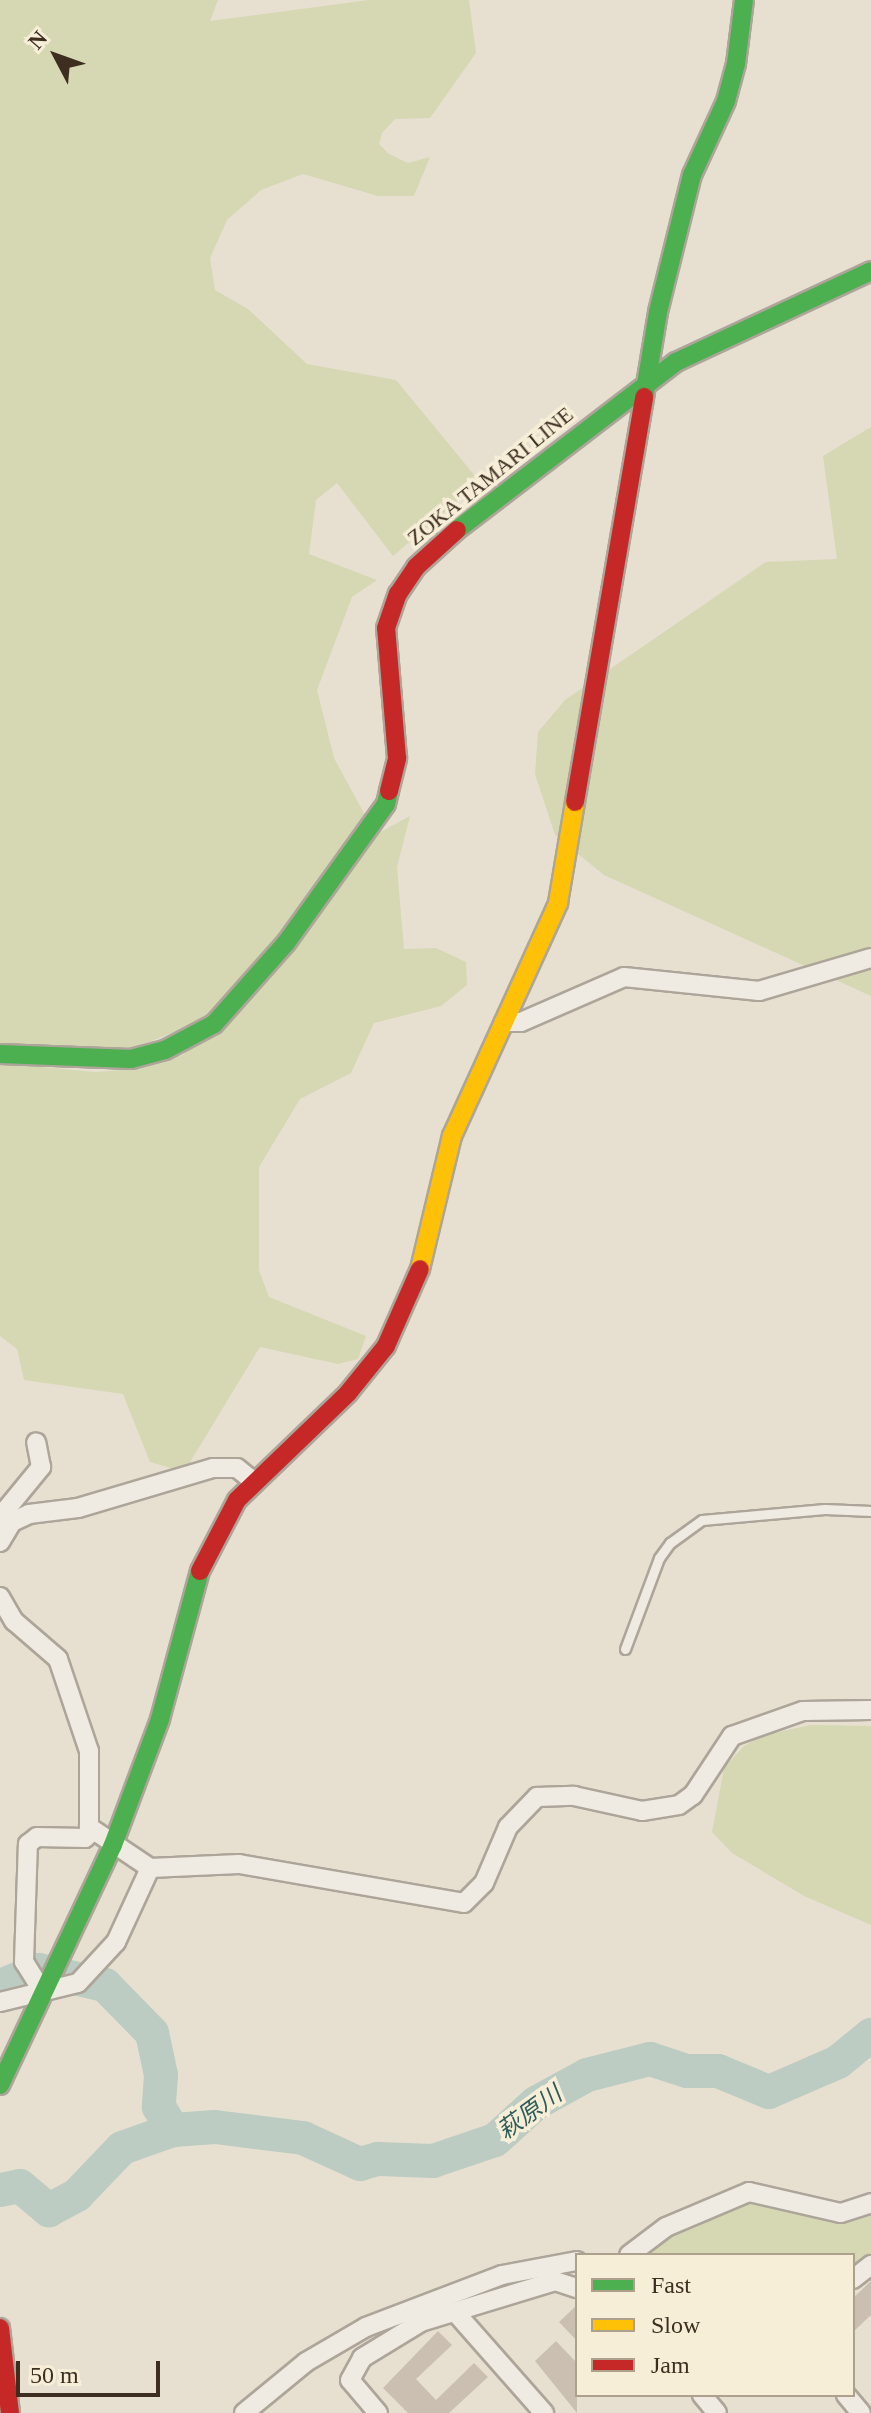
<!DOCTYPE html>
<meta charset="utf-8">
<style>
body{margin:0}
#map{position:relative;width:871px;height:2413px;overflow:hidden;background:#e7e0d1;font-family:"Times New Roman","Noto Sans JP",serif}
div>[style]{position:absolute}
.green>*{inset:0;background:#d6d7b3}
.river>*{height:34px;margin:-17px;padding:0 17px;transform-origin:17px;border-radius:17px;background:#bcccc2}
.building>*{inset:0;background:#cbbfb2}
.roads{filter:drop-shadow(2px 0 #ada599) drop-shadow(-2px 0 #ada599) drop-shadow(0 2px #ada599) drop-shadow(0 -2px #ada599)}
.lane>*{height:9px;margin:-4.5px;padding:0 4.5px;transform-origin:4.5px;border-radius:4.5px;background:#efebe3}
.street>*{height:18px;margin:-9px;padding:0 9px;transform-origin:9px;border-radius:9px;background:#efebe3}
.fast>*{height:18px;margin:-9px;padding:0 9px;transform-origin:9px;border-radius:9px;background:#4caf50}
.slow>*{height:18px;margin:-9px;padding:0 9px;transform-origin:9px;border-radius:9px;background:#ffc107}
.jam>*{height:18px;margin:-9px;padding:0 9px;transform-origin:9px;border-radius:9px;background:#c62828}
span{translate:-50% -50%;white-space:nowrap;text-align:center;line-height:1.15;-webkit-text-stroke:7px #f7eed8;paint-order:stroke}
.street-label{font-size:22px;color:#3d2e20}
.water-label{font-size:24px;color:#2f5d5a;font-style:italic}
.legend{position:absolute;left:575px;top:2253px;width:280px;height:144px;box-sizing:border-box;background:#f7eed8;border:2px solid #ada18e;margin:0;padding:10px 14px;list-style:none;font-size:24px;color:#3d2e20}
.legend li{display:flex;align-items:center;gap:16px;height:40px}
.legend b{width:40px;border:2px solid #ada18e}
.north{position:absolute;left:16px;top:16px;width:80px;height:80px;-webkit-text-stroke:6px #f7eed8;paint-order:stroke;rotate:311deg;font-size:22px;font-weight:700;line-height:32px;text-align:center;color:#3d2e20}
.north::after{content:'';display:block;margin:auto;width:28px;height:36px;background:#3d2e20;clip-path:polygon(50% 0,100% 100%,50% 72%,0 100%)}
.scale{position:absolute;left:16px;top:2361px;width:144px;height:36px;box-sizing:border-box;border:4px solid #3d2e20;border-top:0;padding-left:10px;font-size:24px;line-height:28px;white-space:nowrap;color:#3d2e20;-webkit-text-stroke:6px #f7eed8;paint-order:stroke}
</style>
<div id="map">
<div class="green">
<div style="clip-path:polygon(0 0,218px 0,210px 21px,369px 0,469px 0,476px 53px,430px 118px,395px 119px,382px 133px,379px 144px,389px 154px,408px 163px,430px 157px,414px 196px,378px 196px,303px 174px,261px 190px,227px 220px,210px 258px,215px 290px,248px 309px,307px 364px,396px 380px,480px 482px,393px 556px,337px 483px,316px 500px,309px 554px,377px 580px,352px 597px,317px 690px,334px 758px,366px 817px,279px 938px,208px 1018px,130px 1050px,0 1045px)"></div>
<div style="clip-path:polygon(871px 427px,871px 996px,604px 875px,555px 835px,535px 774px,538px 732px,565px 700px,766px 562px,837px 559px,823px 456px)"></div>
<div style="clip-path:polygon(410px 816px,397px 867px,404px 949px,436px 948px,466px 962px,467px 985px,441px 1006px,374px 1023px,351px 1073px,300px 1099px,259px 1167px,259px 1270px,269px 1297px,366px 1336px,358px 1359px,338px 1364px,260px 1347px,184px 1472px,150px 1462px,123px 1394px,24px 1380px,17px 1349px,0 1336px,0 1063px,95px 1072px,136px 1069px,183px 1055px,377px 834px)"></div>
<div style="clip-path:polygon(811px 1725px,871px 1726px,871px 1925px,804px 1896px,732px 1853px,712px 1832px,724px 1768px,744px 1746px,764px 1735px)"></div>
<div style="clip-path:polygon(746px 2198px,871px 2207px,871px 2253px,853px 2267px,853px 2255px,642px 2255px,663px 2234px)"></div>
</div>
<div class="river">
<div style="left:0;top:1986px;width:42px;rotate:-22.3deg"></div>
<div style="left:39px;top:1970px;width:68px;rotate:12.8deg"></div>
<div style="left:105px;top:1985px;width:67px;rotate:45.6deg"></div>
<div style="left:152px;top:2033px;width:43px;rotate:77.9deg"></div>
<div style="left:161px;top:2075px;width:32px;rotate:94deg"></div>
<div style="left:159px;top:2107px;width:27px;rotate:59deg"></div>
<div style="left:0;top:2190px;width:20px;rotate:-11deg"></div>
<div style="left:20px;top:2186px;width:38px;rotate:40deg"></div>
<div style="left:49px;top:2210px;width:32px;rotate:-28deg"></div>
<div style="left:77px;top:2195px;width:65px;rotate:-46.2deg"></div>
<div style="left:122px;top:2148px;width:54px;rotate:-19.4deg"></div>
<div style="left:173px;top:2130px;width:42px;rotate:-4.1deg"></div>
<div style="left:215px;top:2127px;width:89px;rotate:7.1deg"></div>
<div style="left:303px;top:2138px;width:63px;rotate:24.5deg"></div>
<div style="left:360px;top:2164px;width:19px;rotate:-16deg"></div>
<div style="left:378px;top:2159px;width:55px;rotate:2.1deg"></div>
<div style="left:433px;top:2161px;width:65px;rotate:-18.7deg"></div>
<div style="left:495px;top:2140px;width:55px;rotate:-42.1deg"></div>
<div style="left:536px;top:2103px;width:58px;rotate:-28.8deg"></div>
<div style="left:587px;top:2075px;width:65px;rotate:-14.3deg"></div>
<div style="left:650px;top:2059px;width:39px;rotate:18deg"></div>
<div style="left:687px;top:2071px;width:31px"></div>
<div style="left:718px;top:2071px;width:55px;rotate:22.4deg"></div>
<div style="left:769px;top:2092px;width:75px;rotate:-23.5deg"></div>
<div style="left:838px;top:2062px;width:43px;rotate:-39.3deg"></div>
</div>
<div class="building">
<div style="clip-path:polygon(871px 2281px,871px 2315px,853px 2332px,853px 2298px)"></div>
<div style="clip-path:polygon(577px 2305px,577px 2341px,559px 2322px)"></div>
<div style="clip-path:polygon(438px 2331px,452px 2345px,416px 2379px,436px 2400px,474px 2363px,488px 2377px,449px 2413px,408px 2413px,383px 2388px)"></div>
<div style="clip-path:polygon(556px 2341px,577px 2363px,577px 2413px,535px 2361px)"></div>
</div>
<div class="roads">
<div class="lane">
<div style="left:625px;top:1649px;width:97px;rotate:-69.5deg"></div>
<div style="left:659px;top:1558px;width:19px;rotate:-54deg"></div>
<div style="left:670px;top:1543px;width:39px;rotate:-36deg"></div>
<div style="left:702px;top:1520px;width:123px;rotate:-5.1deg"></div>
<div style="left:825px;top:1509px;width:46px;rotate:2.5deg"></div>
</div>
<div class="street">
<div style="left:504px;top:1022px;width:17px"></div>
<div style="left:521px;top:1022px;width:112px;rotate:-23.6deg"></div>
<div style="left:624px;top:977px;width:136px;rotate:5.9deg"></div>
<div style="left:759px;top:991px;width:117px;rotate:-16.4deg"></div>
<div style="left:0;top:1517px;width:65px;rotate:-50.6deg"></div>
<div style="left:41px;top:1467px;width:25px;rotate:-101deg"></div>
<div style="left:0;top:1542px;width:23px;rotate:-59deg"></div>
<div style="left:12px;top:1522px;width:19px;rotate:-25deg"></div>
<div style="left:29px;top:1514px;width:49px;rotate:-7deg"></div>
<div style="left:78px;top:1508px;width:141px;rotate:-16.5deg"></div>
<div style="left:213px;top:1468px;width:24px"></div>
<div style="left:237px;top:1468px;width:22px;rotate:39deg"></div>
<div style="left:0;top:1597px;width:28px;rotate:60deg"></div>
<div style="left:14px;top:1621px;width:58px;rotate:40.8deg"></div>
<div style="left:58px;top:1659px;width:97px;rotate:71.4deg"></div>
<div style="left:89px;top:1751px;width:76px;rotate:90deg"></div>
<div style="left:89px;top:1827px;width:73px;rotate:33.9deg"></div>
<div style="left:43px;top:1992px;width:36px;rotate:-122deg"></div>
<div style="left:24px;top:1962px;width:118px;rotate:-88.1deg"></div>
<div style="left:28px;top:1844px;width:11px;rotate:-38deg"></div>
<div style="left:37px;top:1837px;width:48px;rotate:1.2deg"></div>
<div style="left:85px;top:1838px;width:11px;rotate:-41deg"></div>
<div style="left:0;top:2002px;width:80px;rotate:-13.7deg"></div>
<div style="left:78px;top:1983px;width:56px;rotate:-47.2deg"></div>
<div style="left:116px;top:1942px;width:81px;rotate:-65.3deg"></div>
<div style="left:150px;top:1868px;width:89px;rotate:-2.6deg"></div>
<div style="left:239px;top:1864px;width:228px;rotate:9.8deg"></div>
<div style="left:464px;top:1903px;width:28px;rotate:-45deg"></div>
<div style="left:484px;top:1883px;width:61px;rotate:-66.8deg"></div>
<div style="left:508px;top:1827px;width:42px;rotate:-46deg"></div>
<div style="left:537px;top:1797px;width:37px;rotate:-2deg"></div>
<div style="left:574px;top:1796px;width:70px;rotate:12.4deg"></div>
<div style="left:642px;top:1811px;width:37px;rotate:-9deg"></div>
<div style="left:679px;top:1805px;width:17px;rotate:-36deg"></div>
<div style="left:693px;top:1795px;width:71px;rotate:-56.5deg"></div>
<div style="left:732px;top:1736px;width:75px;rotate:-19.4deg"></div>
<div style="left:803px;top:1711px;width:68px;rotate:-0.8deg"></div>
<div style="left:629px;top:2255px;width:46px;rotate:-37.1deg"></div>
<div style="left:666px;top:2227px;width:90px;rotate:-22.9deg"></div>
<div style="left:749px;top:2192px;width:94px;rotate:12.9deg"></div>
<div style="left:841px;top:2213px;width:32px;rotate:-18deg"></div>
<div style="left:853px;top:2279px;width:23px;rotate:-38deg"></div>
<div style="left:455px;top:2312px;width:135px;rotate:48.6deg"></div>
<div style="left:702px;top:2395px;width:23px;rotate:50deg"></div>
<div style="left:846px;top:2395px;width:23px;rotate:50deg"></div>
<div style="left:244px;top:2413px;width:80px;rotate:-39.4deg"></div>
<div style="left:306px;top:2362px;width:69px;rotate:-30.3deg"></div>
<div style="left:366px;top:2327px;width:146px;rotate:-20.9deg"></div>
<div style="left:502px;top:2275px;width:76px;rotate:-10.6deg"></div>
<div style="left:378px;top:2413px;width:43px;rotate:-130.3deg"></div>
<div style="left:350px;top:2380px;width:25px;rotate:-61deg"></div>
<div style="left:362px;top:2358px;width:69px;rotate:-31.4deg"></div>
<div style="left:421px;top:2322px;width:140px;rotate:-17deg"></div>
<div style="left:555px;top:2281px;width:23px;rotate:18deg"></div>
</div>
<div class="fast">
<div style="left:644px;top:397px;width:86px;rotate:-80.6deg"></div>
<div style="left:658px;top:312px;width:141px;rotate:-76.1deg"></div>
<div style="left:692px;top:175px;width:81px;rotate:-65.3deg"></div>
<div style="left:726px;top:101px;width:38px;rotate:-75deg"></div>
<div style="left:736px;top:64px;width:64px;rotate:-82.9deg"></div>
<div style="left:457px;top:530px;width:276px;rotate:-37.5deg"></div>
<div style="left:676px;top:362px;width:215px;rotate:-25deg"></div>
<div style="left:0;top:1054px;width:131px;rotate:2.2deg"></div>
<div style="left:131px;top:1059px;width:35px;rotate:-15deg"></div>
<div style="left:165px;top:1050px;width:55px;rotate:-28deg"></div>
<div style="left:214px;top:1024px;width:108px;rotate:-48.4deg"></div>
<div style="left:286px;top:943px;width:171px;rotate:-54.3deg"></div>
<div style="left:386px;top:804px;width:13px;rotate:-77deg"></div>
<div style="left:0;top:2085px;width:265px;rotate:-64.8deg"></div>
<div style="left:113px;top:1845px;width:134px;rotate:-69.5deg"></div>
<div style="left:160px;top:1719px;width:153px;rotate:-74.9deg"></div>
</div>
<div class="slow">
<div style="left:420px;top:1269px;width:137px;rotate:-76.5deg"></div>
<div style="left:452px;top:1136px;width:256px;rotate:-65.5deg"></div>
<div style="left:558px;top:903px;width:102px;rotate:-80.4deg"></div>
</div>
<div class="jam">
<div style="left:389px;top:791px;width:34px;rotate:-76deg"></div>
<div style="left:397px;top:758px;width:130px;rotate:-94.8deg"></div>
<div style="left:386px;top:628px;width:36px;rotate:-71deg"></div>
<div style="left:398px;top:594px;width:32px;rotate:-56deg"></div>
<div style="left:416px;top:567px;width:55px;rotate:-42.1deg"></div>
<div style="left:575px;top:802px;width:411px;rotate:-80.3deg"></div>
<div style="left:200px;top:1571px;width:80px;rotate:-62.5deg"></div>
<div style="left:237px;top:1500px;width:154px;rotate:-43.9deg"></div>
<div style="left:348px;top:1393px;width:60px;rotate:-51deg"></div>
<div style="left:386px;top:1346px;width:84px;rotate:-66.2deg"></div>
<div style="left:0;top:2328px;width:86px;rotate:83.3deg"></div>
</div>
</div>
<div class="street-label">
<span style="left:490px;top:476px;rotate:-39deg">ZOKA TAMARI LINE</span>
</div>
<div class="water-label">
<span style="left:530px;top:2113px;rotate:-36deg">萩原川</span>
</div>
<ul class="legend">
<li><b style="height:10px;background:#4caf50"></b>Fast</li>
<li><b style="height:10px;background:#ffc107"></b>Slow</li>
<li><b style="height:10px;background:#c62828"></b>Jam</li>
</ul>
<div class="north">N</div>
<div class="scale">50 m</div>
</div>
